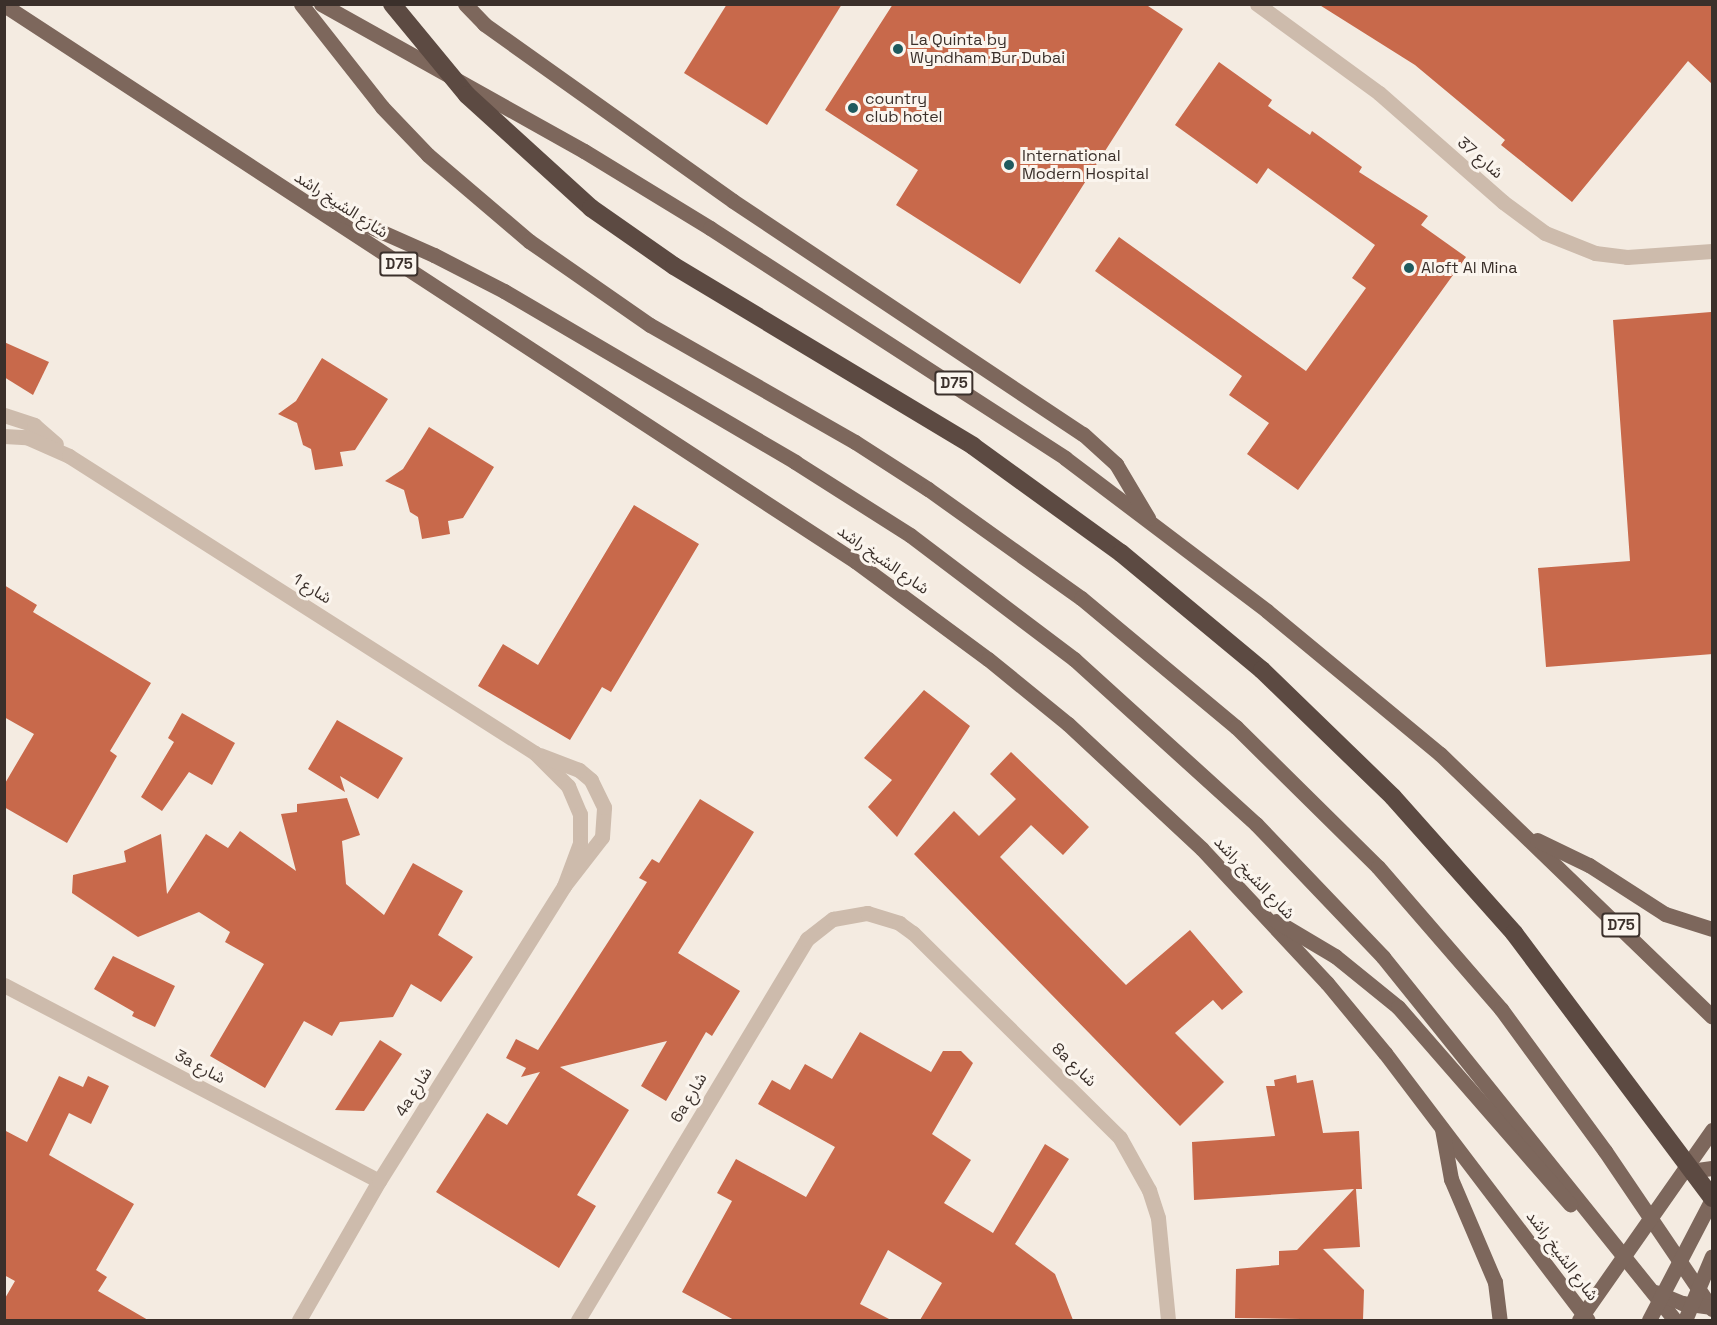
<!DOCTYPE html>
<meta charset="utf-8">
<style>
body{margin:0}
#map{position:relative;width:1717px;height:1325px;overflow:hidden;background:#f4ebe1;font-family:"Space Grotesk","Noto Sans Arabic",sans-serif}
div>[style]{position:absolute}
.building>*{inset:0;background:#c8694b}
.minor>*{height:15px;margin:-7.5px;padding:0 7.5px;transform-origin:7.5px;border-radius:7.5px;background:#cdbbac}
.major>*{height:15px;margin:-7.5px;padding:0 7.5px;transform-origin:7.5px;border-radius:7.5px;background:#7d675c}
.highway>*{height:18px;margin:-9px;padding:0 9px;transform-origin:9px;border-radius:9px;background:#5c4a42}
.dots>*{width:16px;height:16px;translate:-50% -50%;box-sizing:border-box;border:3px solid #fbf5ee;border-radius:50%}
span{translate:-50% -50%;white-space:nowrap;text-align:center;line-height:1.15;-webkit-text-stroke:6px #fbf5ee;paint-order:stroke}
.shield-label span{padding:2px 4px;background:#fbf5ee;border:2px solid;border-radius:4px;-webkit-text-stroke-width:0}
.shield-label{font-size:15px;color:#3b302b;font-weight:700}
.poi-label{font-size:16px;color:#3b302b}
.left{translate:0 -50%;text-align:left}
.street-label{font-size:16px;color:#3b302b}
.frame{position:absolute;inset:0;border:6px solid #3b302b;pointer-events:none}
</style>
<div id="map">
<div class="building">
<div style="clip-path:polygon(727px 4px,842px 4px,767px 125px,684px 73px)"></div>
<div style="clip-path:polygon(893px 4px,1145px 4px,1183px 29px,1020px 284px,896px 205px,918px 170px,825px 110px)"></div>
<div style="clip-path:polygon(1318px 4px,1713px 4px,1713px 85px,1688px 61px,1572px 202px,1501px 145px,1505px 140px,1415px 65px)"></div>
<div style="clip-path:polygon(1219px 62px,1272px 100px,1268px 106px,1310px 135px,1312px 131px,1362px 167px,1359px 172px,1428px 216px,1421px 225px,1466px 257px,1298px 490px,1247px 454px,1269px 423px,1229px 395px,1242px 376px,1095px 271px,1119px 237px,1306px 371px,1366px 288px,1352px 278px,1375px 245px,1268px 168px,1257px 184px,1175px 125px)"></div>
<div style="clip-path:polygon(1711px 312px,1713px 654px,1546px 667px,1538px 568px,1630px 561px,1613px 320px)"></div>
<div style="clip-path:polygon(4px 342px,49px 362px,33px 395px,4px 377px)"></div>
<div style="clip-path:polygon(322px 358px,388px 399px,355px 450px,340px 452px,343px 466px,315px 470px,311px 449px,303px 445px,297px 423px,278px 414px,296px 401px)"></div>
<div style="clip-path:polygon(429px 427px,494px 467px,463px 518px,448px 521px,450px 534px,422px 539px,418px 517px,410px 512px,404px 490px,385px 481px,403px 469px)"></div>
<div style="clip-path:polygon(634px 505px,699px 544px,611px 692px,602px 687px,570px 740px,478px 686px,503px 644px,538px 665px)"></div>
<div style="clip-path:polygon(4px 585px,37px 605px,33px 612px,151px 683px,110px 751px,117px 756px,67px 843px,4px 807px,4px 785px,34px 734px,4px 717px)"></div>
<div style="clip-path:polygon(924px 690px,970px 726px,897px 837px,868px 807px,892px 780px,864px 758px)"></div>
<div style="clip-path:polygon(182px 713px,235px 743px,212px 785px,189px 772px,162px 811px,141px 797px,174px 742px,168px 738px)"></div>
<div style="clip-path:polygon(337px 720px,403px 758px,378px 799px,340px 776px,345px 792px,308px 769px)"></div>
<div style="clip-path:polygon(1011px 752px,1089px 827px,1063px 855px,1031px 825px,1000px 857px,1126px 985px,1190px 930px,1243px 992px,1222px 1010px,1213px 1000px,1175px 1033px,1224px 1082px,1180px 1126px,914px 854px,954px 811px,979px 836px,1016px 799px,990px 774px)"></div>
<div style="clip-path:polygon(347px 798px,360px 835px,342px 841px,346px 884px,384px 915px,413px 863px,463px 891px,438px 935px,473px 957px,441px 1002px,411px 984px,393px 1017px,340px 1022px,332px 1036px,304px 1021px,265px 1088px,210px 1056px,264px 964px,225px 942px,230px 932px,199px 912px,138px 937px,72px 893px,73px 875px,126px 862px,124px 851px,161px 834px,167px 894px,206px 834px,228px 848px,240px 831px,296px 871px,281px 814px,297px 812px,297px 804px)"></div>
<div style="clip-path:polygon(700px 799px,754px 832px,678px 953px,740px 991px,712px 1036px,706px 1032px,666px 1101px,641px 1086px,667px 1041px,560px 1067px,629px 1110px,577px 1195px,596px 1206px,559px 1268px,436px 1192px,487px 1113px,507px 1125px,540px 1072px,521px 1077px,526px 1068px,506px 1058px,516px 1039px,538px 1050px,647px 882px,639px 878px,652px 859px,659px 863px)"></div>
<div style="clip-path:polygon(113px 956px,175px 986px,155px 1027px,132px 1016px,134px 1012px,94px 989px)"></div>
<div style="clip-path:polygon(860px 1032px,931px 1072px,943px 1051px,961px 1051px,973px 1063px,932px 1134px,971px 1160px,944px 1203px,993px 1233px,1045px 1144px,1069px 1159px,1015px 1244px,1055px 1274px,1073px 1320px,920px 1320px,942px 1283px,888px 1250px,860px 1304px,891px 1320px,734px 1320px,682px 1292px,732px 1201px,717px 1193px,736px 1159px,806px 1197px,835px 1147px,758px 1104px,772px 1080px,790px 1090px,805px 1064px,832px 1079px)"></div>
<div style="clip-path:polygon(380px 1040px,402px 1054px,364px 1111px,335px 1110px)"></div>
<div style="clip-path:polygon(1296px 1075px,1297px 1083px,1313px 1080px,1323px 1133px,1359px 1131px,1362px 1189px,1356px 1189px,1360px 1247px,1323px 1249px,1364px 1290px,1363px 1320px,1235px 1318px,1236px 1269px,1279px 1265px,1279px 1251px,1297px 1250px,1354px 1189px,1194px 1200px,1192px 1142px,1275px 1136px,1266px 1086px,1275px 1086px,1274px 1080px)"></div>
<div style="clip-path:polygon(59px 1076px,83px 1087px,88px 1076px,109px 1086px,91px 1124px,69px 1113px,49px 1155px,134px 1204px,96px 1270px,107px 1277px,98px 1291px,148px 1320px,4px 1320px,4px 1300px,15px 1281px,4px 1275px,4px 1130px,27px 1142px)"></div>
</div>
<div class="minor">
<div style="left:1257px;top:4px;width:151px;rotate:36.1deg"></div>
<div style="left:1379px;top:93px;width:165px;rotate:41.3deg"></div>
<div style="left:1503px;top:202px;width:52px;rotate:36.4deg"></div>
<div style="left:1545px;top:233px;width:54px;rotate:21.8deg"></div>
<div style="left:1595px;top:253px;width:32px;rotate:7deg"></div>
<div style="left:1627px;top:257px;width:85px;rotate:-4deg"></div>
<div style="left:4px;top:415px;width:32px;rotate:18deg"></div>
<div style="left:34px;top:425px;width:29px;rotate:41deg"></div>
<div style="left:4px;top:436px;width:22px;rotate:3deg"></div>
<div style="left:26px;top:437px;width:47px;rotate:23.8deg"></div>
<div style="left:69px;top:456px;width:553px;rotate:32.51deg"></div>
<div style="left:535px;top:753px;width:47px;rotate:45deg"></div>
<div style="left:568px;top:786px;width:30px;rotate:67deg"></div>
<div style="left:580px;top:814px;width:29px;rotate:90deg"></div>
<div style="left:580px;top:843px;width:46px;rotate:110.4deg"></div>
<div style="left:4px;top:985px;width:423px;rotate:27.6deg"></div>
<div style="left:299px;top:1320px;width:160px;rotate:-60.1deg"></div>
<div style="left:379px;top:1181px;width:348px;rotate:-57.9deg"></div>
<div style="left:564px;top:886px;width:62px;rotate:-52.2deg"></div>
<div style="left:602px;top:837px;width:30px;rotate:-86deg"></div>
<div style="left:604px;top:807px;width:30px;rotate:-116deg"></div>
<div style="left:591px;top:780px;width:16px;rotate:-140deg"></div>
<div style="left:579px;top:770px;width:42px;rotate:-159deg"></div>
<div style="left:578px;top:1320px;width:445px;rotate:-59deg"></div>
<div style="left:807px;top:939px;width:33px;rotate:-38deg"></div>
<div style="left:833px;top:919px;width:35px;rotate:-10deg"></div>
<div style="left:867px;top:913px;width:34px;rotate:17deg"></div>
<div style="left:899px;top:923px;width:17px;rotate:36deg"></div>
<div style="left:913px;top:933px;width:291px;rotate:44.7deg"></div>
<div style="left:1120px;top:1138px;width:60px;rotate:60.9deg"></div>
<div style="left:1149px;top:1190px;width:29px;rotate:72deg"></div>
<div style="left:1158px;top:1218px;width:102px;rotate:84.4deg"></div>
</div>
<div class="major">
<div style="left:301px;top:4px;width:131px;rotate:51.8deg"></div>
<div style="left:382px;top:107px;width:66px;rotate:46.2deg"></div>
<div style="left:428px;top:155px;width:133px;rotate:40.4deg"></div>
<div style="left:529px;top:241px;width:147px;rotate:34.8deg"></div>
<div style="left:650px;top:325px;width:236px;rotate:29.7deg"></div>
<div style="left:855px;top:442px;width:87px;rotate:32.8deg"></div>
<div style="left:928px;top:489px;width:188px;rotate:35.5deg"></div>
<div style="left:1081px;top:598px;width:202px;rotate:39.8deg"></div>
<div style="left:1236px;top:727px;width:199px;rotate:44.6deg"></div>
<div style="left:1378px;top:867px;width:188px;rotate:49.1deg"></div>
<div style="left:1501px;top:1009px;width:176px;rotate:53.8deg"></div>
<div style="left:1605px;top:1151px;width:191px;rotate:55.9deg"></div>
<div style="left:321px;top:4px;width:301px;rotate:29.2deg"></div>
<div style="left:584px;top:151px;width:148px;rotate:31.4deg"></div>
<div style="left:710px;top:228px;width:423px;rotate:32.9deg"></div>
<div style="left:1065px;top:458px;width:253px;rotate:37.1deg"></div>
<div style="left:1267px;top:611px;width:224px;rotate:39.6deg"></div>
<div style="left:1440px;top:754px;width:378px;rotate:44deg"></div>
<div style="left:465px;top:4px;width:28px;rotate:46deg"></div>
<div style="left:484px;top:24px;width:305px;rotate:35.4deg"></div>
<div style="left:733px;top:201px;width:420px;rotate:33.7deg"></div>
<div style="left:1083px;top:434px;width:45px;rotate:42.3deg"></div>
<div style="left:1116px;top:464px;width:63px;rotate:59.3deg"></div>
<div style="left:4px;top:5px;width:1017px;rotate:33.16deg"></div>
<div style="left:855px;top:561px;width:165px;rotate:36.4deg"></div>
<div style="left:988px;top:659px;width:103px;rotate:39.1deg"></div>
<div style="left:1068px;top:724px;width:183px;rotate:43deg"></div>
<div style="left:1202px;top:849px;width:183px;rotate:47deg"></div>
<div style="left:1327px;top:983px;width:91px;rotate:50.4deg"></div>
<div style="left:1385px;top:1053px;width:335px;rotate:52.8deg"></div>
<div style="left:319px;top:204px;width:126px;rotate:23.9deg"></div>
<div style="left:434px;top:255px;width:79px;rotate:27.2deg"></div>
<div style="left:504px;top:291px;width:338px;rotate:30.4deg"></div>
<div style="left:795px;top:462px;width:136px;rotate:32.4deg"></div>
<div style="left:910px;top:535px;width:206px;rotate:37.1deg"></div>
<div style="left:1074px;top:659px;width:246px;rotate:42.2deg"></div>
<div style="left:1256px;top:824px;width:184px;rotate:46.3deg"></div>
<div style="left:1383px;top:957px;width:466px;rotate:51.2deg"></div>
<div style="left:1537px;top:840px;width:58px;rotate:25.7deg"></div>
<div style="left:1589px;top:865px;width:90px;rotate:32.8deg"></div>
<div style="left:1665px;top:914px;width:49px;rotate:17.7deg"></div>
<div style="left:1276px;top:921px;width:69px;rotate:30.7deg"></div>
<div style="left:1335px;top:956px;width:81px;rotate:39deg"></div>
<div style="left:1398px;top:1007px;width:262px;rotate:48.9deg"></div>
<div style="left:1442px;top:1129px;width:51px;rotate:79.8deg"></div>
<div style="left:1451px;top:1179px;width:112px;rotate:66.9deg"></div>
<div style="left:1495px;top:1282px;width:38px;rotate:83deg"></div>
<div style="left:1683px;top:1172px;width:29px;rotate:-8deg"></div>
<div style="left:1655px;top:1292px;width:29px;rotate:22deg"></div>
<div style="left:1682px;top:1303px;width:30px;rotate:8deg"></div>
<div style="left:1579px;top:1320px;width:232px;rotate:-55deg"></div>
<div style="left:1649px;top:1320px;width:136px;rotate:-62.5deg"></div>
<div style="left:1685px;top:1320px;width:69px;rotate:-67.1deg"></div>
</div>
<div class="highway">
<div style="left:392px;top:4px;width:118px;rotate:50.5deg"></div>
<div style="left:467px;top:95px;width:168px;rotate:42.3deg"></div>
<div style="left:591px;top:208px;width:101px;rotate:34.9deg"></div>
<div style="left:674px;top:266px;width:349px;rotate:31deg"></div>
<div style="left:973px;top:446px;width:183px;rotate:35.9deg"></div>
<div style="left:1121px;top:553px;width:183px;rotate:39.7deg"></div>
<div style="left:1262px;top:670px;width:182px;rotate:44.1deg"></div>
<div style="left:1393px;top:797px;width:182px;rotate:48.3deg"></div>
<div style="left:1514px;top:933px;width:331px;rotate:53.2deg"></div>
</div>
<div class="dots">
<div style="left:898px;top:49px;background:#1f5a5e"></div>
<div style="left:853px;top:108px;background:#1f5a5e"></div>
<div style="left:1009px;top:165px;background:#1f5a5e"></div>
<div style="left:1409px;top:268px;background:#1f5a5e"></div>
</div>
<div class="shield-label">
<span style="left:399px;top:264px">D75</span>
<span style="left:954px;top:383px">D75</span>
<span style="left:1621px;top:925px">D75</span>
</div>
<div class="poi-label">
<span class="left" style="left:910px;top:49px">La Quinta by<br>Wyndham Bur Dubai</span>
<span class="left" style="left:865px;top:108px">country<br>club hotel</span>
<span class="left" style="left:1022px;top:165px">International<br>Modern Hospital</span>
<span class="left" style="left:1421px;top:268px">Aloft Al Mina</span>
</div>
<div class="street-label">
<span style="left:1480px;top:158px;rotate:41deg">شارع 37</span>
<span style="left:341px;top:205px;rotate:33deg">شارع الشيخ راشد</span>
<span style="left:883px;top:560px;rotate:35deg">شارع الشيخ راشد</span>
<span style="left:312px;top:589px;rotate:32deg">شارع 1</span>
<span style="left:1254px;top:878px;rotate:46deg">شارع الشيخ راشد</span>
<span style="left:1074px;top:1065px;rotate:44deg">8a شارع</span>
<span style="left:200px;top:1067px;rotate:28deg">3a شارع</span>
<span style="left:414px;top:1092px;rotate:-58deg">4a شارع</span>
<span style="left:689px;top:1098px;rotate:-59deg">6a شارع</span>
<span style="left:1562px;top:1256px;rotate:53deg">شارع الشيخ راشد</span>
</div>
<div class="frame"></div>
</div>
